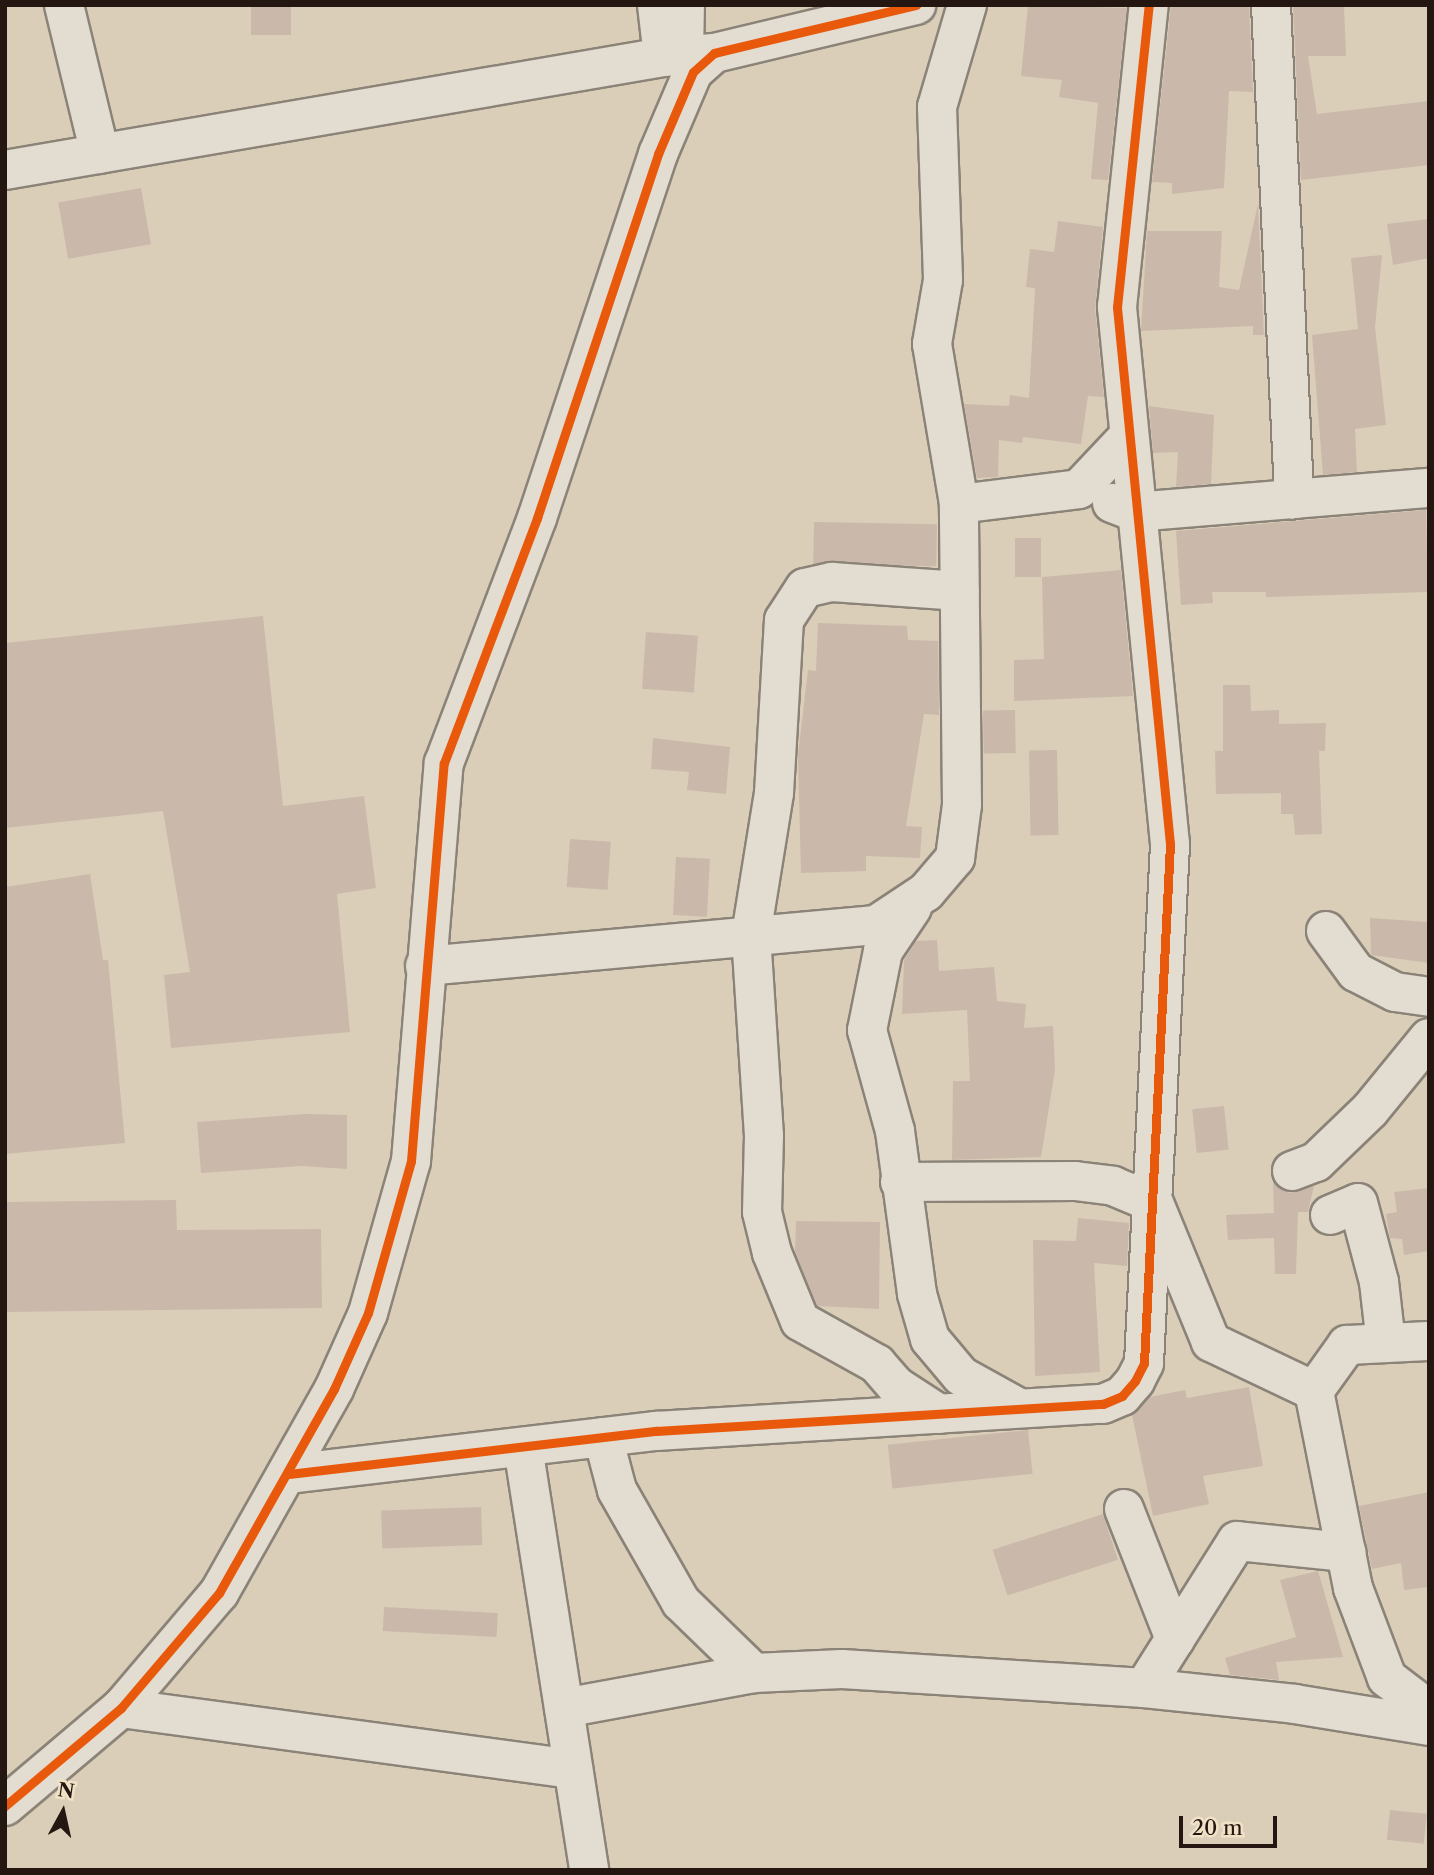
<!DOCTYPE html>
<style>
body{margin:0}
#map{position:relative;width:1434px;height:1875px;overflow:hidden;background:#daceb8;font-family:"Libre Caslon Text",serif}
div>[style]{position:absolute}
.building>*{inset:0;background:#cab9aa;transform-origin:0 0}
.roads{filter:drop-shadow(2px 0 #8b8377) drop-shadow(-2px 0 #8b8377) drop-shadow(0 2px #8b8377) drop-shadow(0 -2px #8b8377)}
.minor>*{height:38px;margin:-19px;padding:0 19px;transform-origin:19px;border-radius:19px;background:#e2dcd1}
.cycleway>*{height:9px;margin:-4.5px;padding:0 4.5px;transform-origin:4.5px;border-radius:4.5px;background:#e8590c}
span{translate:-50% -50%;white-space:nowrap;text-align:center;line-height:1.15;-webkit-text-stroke:5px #f1e2c7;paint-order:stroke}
.frame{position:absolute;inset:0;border:7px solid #241711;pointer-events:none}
.north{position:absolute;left:28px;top:1777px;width:70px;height:70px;-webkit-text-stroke:5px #f1e2c7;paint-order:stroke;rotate:8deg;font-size:19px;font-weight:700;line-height:28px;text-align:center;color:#241711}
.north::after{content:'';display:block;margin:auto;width:24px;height:32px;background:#241711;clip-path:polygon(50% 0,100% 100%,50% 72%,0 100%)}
.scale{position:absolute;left:1179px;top:1816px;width:98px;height:32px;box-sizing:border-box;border:4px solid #241711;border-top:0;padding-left:9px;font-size:21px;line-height:24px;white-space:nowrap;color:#241711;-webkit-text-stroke:5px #f1e2c7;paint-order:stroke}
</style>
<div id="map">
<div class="building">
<div style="left:251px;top:5px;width:40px;height:30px"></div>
<div style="clip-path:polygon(1028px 5px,1127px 8px,1108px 180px,1091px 179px,1098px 103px,1059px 97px,1062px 80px,1021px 76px)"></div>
<div style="clip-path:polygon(1171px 5px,1249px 5px,1253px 92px,1229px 91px,1224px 188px,1172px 194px,1172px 183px,1152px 182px)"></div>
<div style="clip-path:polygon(1293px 5px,1344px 5px,1346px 56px,1308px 56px,1317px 114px,1429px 101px,1429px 165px,1301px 180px)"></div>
<div style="left:141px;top:188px;width:57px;height:84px;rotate:80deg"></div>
<div style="clip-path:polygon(1258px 204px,1264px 335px,1253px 335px,1253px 326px,1141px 331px,1147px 231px,1222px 231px,1219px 287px,1239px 290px)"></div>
<div style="clip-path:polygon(1429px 219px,1429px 258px,1393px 265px,1387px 224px)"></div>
<div style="clip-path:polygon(1058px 221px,1103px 227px,1095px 309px,1104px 397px,1088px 396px,1081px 444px,1023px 437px,1022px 443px,999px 440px,998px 477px,977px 478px,964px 404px,1009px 406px,1010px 395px,1029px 398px,1035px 288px,1026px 287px,1030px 249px,1054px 252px)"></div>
<div style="clip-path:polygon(1382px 255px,1375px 327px,1386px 425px,1355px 429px,1357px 472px,1323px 475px,1312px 335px,1358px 329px,1351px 258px)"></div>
<div style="clip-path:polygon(1149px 406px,1214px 415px,1211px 484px,1176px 487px,1178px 452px,1153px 453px)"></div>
<div style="clip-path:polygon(1426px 510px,1428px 592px,1266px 597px,1266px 592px,1212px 592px,1213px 603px,1181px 605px,1176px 531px)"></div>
<div style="left:814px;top:522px;width:123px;height:42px;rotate:1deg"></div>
<div style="left:1015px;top:538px;width:26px;height:39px"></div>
<div style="clip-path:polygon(1121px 570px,1133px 696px,1014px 701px,1014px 660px,1044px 659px,1042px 577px)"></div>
<div style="clip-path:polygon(263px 616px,283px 806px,364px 796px,376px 888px,337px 894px,350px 1032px,171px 1048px,164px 975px,190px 972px,163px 811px,5px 828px,5px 643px)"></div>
<div style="clip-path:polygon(818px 623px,907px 626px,908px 640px,938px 641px,939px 715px,924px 714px,906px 826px,922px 827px,920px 858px,866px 856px,866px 871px,801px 873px,798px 755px,808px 670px,816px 671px)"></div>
<div style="left:646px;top:632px;width:52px;height:57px;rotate:4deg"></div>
<div style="clip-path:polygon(1223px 685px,1250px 685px,1251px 711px,1279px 710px,1279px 724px,1326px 723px,1325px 751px,1319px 751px,1322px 834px,1295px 835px,1293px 814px,1281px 814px,1281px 793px,1216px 794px,1215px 751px,1223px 751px)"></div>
<div style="left:1015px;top:710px;width:43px;height:32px;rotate:89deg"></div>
<div style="clip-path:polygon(653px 738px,730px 747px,726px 794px,687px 790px,689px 772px,651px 769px)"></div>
<div style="left:1057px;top:750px;width:85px;height:28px;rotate:89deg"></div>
<div style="left:570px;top:839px;width:41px;height:48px;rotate:4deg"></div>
<div style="left:676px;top:857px;width:34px;height:58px;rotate:3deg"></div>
<div style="clip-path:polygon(90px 874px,103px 960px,108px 960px,125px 1143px,5px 1154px,5px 887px)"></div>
<div style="clip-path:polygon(1370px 918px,1429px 922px,1429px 963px,1371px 955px)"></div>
<div style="clip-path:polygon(937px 940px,939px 971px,994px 967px,997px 1001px,1026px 1004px,1024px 1028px,1053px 1026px,1055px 1070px,1041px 1157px,952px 1160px,953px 1081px,970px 1081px,967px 1010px,902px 1014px,904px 960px,916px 941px)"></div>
<div style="left:1224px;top:1106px;width:44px;height:32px;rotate:84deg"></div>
<div style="clip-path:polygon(305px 1114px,347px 1115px,347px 1169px,302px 1166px,201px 1173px,197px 1122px)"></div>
<div style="clip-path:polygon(1273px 1181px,1289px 1193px,1314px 1186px,1308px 1212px,1298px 1212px,1296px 1274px,1275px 1274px,1274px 1238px,1228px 1240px,1226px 1215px,1274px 1213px)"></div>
<div style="clip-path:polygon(1429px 1188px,1429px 1251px,1404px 1255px,1402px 1239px,1390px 1238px,1386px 1214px,1397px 1212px,1394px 1192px)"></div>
<div style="clip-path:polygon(176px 1200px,177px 1230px,321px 1229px,322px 1308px,5px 1312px,5px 1202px)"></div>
<div style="clip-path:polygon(1078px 1218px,1129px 1223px,1127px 1266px,1094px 1263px,1100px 1372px,1035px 1376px,1033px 1240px,1076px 1241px)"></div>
<div style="clip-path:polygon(796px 1221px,880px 1222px,879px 1309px,817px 1306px,795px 1252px)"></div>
<div style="clip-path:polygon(1249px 1387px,1263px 1466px,1203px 1476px,1209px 1504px,1153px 1516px,1132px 1415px,1150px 1397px,1185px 1390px,1187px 1398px)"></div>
<div style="left:1028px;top:1430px;width:44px;height:141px;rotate:84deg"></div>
<div style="clip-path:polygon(1429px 1492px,1429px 1587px,1404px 1590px,1401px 1563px,1372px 1569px,1359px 1506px)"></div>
<div style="left:481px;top:1507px;width:38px;height:100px;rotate:88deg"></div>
<div style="left:1103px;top:1514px;width:48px;height:116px;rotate:72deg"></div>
<div style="clip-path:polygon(1318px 1571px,1343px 1657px,1276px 1662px,1279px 1680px,1230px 1675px,1225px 1658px,1296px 1637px,1280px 1580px)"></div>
<div style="left:384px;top:1607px;width:114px;height:24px;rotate:3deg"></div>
<div style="left:1390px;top:1810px;width:37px;height:30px;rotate:6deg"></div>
</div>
<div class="roads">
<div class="minor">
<div style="left:64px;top:5px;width:153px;rotate:76.4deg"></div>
<div style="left:657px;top:5px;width:52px;rotate:83.4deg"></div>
<div style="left:967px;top:5px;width:106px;rotate:106.4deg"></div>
<div style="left:937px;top:107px;width:173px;rotate:88deg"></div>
<div style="left:943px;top:280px;width:65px;rotate:99.8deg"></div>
<div style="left:932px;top:344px;width:162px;rotate:80.4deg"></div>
<div style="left:959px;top:504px;width:121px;rotate:-7.1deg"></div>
<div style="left:1079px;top:489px;width:71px;rotate:-46.7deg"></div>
<div style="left:1271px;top:5px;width:495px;rotate:87.3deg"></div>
<div style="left:684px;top:55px;width:50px;rotate:-88.9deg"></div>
<div style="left:5px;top:170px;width:668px;rotate:-9.74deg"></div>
<div style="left:663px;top:57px;width:51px;rotate:-4.5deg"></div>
<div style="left:1112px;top:503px;width:25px;rotate:21deg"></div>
<div style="left:1135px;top:512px;width:295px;rotate:-4.7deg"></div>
<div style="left:912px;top:908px;width:52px;rotate:124deg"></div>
<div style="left:883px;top:951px;width:81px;rotate:101.4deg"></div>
<div style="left:867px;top:1030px;width:105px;rotate:74.5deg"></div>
<div style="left:895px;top:1131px;width:164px;rotate:82.3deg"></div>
<div style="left:917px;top:1294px;width:47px;rotate:73.9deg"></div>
<div style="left:930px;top:1339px;width:48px;rotate:50deg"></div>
<div style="left:961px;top:1376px;width:66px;rotate:28.9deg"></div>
<div style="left:1326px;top:931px;width:51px;rotate:53.8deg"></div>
<div style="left:1356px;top:972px;width:44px;rotate:27.1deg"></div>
<div style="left:1395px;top:992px;width:34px;rotate:8deg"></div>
<div style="left:425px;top:966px;width:453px;rotate:-5.2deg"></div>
<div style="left:876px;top:925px;width:60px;rotate:-33.4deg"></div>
<div style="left:926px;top:892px;width:45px;rotate:-49.5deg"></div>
<div style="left:955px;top:858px;width:53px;rotate:-82.5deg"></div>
<div style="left:962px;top:805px;width:301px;rotate:-90.6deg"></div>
<div style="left:1292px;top:1171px;width:26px;rotate:-21deg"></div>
<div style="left:1316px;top:1162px;width:75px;rotate:-43.9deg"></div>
<div style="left:1370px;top:1110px;width:93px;rotate:-50.7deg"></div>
<div style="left:900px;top:1182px;width:175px;rotate:-0.3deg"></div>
<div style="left:1075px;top:1181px;width:38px;rotate:7deg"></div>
<div style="left:1113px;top:1186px;width:44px;rotate:22.5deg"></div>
<div style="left:1154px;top:1203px;width:150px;rotate:67.7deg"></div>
<div style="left:1211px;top:1342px;width:114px;rotate:25.4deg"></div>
<div style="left:1314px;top:1391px;width:201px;rotate:78.8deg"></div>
<div style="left:1353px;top:1588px;width:96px;rotate:69.3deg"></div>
<div style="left:1387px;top:1678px;width:53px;rotate:37.3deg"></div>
<div style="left:1330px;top:1215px;width:30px;rotate:-23deg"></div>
<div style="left:1358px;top:1203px;width:82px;rotate:75.1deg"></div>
<div style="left:1379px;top:1282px;width:61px;rotate:83.5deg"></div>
<div style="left:1314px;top:1391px;width:57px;rotate:-54.3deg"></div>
<div style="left:1347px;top:1345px;width:82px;rotate:-2.8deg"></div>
<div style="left:939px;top:1414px;width:51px;rotate:-146.9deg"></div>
<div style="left:896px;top:1386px;width:29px;rotate:-131deg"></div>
<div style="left:877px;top:1364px;width:88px;rotate:-150.8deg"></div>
<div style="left:800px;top:1321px;width:74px;rotate:-112.4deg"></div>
<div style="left:772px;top:1253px;width:42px;rotate:-103.7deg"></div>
<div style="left:762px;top:1212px;width:76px;rotate:-88.5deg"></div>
<div style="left:764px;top:1136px;width:201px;rotate:-93.7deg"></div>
<div style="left:751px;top:935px;width:144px;rotate:-80.8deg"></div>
<div style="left:774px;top:793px;width:173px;rotate:-86.7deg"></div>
<div style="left:784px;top:620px;width:38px;rotate:-57deg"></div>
<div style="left:805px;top:588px;width:28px;rotate:-13deg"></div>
<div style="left:832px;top:582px;width:128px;rotate:4deg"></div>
<div style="left:603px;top:1437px;width:55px;rotate:75.2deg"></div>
<div style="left:617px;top:1490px;width:129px;rotate:60.3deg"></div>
<div style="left:681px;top:1602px;width:102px;rotate:44.2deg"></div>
<div style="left:523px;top:1447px;width:428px;rotate:81.1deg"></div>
<div style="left:289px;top:1474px;width:370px;rotate:-6.7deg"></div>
<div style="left:656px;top:1431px;width:448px;rotate:-3.5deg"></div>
<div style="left:1103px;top:1404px;width:21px;rotate:-23deg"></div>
<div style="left:1122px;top:1396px;width:20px;rotate:-49deg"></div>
<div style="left:1135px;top:1381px;width:20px;rotate:-63deg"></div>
<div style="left:1144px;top:1363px;width:520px;rotate:-87.13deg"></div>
<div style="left:1170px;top:844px;width:540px;rotate:-95.64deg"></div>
<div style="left:1117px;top:307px;width:304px;rotate:-84deg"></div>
<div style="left:1124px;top:1509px;width:140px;rotate:68.6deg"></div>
<div style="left:1144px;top:1688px;width:174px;rotate:-57.7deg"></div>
<div style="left:1237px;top:1541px;width:110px;rotate:5.8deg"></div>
<div style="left:121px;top:1708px;width:456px;rotate:7.7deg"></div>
<div style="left:564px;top:1708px;width:193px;rotate:-10.4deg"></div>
<div style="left:754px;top:1673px;width:88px;rotate:-2.6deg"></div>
<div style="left:842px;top:1669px;width:303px;rotate:3.6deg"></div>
<div style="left:1144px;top:1688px;width:152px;rotate:6deg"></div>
<div style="left:1295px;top:1704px;width:136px;rotate:9.3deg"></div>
<div style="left:5px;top:1806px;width:152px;rotate:-40.2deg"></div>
<div style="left:121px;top:1708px;width:151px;rotate:-49.6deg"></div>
<div style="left:219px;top:1593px;width:234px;rotate:-60.6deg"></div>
<div style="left:334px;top:1389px;width:83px;rotate:-65.9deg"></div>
<div style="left:368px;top:1313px;width:158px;rotate:-74.2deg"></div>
<div style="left:411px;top:1161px;width:399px;rotate:-85.3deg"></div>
<div style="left:444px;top:763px;width:262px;rotate:-69.2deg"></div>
<div style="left:537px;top:518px;width:384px;rotate:-71.6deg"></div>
<div style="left:658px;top:154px;width:89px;rotate:-66.9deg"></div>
<div style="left:693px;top:72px;width:28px;rotate:-42deg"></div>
<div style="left:714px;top:53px;width:208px;rotate:-13.4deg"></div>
</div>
</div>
<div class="cycleway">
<div style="left:289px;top:1474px;width:370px;rotate:-6.7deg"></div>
<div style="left:656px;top:1431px;width:448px;rotate:-3.5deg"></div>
<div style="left:1103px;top:1404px;width:21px;rotate:-23deg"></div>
<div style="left:1122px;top:1396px;width:20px;rotate:-49deg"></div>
<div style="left:1135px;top:1381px;width:20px;rotate:-63deg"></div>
<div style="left:1144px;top:1363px;width:520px;rotate:-87.13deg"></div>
<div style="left:1170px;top:844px;width:540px;rotate:-95.64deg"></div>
<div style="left:1117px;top:307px;width:304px;rotate:-84deg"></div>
<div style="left:5px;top:1806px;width:152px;rotate:-40.2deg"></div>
<div style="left:121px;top:1708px;width:151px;rotate:-49.6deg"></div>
<div style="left:219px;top:1593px;width:234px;rotate:-60.6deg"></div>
<div style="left:334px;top:1389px;width:83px;rotate:-65.9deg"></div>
<div style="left:368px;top:1313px;width:158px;rotate:-74.2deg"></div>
<div style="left:411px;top:1161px;width:399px;rotate:-85.3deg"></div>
<div style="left:444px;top:763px;width:262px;rotate:-69.2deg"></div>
<div style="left:537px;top:518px;width:384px;rotate:-71.6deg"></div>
<div style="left:658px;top:154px;width:89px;rotate:-66.9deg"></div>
<div style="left:693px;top:72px;width:28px;rotate:-42deg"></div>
<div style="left:714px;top:53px;width:208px;rotate:-13.4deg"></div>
</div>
<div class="frame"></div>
<div class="north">N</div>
<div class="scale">20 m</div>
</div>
